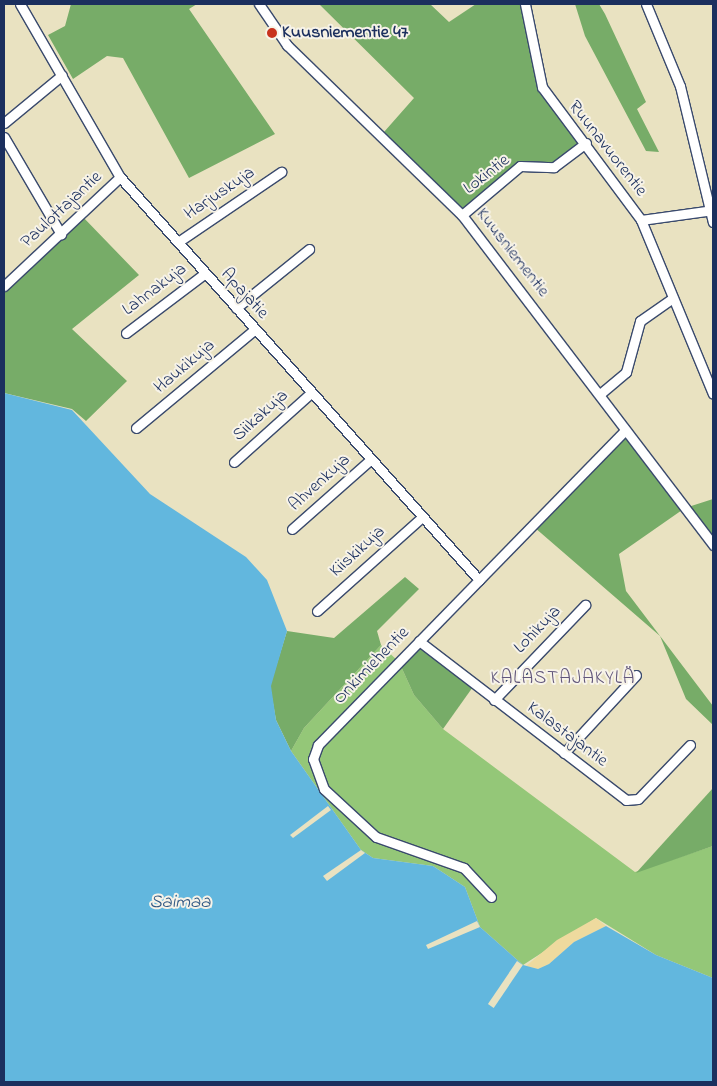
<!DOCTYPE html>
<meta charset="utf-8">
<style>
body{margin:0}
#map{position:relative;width:717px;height:1086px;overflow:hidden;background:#e9e2c1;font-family:"Indie Flower",sans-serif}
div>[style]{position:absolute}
.green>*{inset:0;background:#94c778}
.forest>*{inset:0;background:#77ac68}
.sand>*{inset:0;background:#eeda9e}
.water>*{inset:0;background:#62b7de}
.pier>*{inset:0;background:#e9e2c1;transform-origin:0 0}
.roads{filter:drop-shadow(1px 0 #3a4a6d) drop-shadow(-1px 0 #3a4a6d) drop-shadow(0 1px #3a4a6d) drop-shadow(0 -1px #3a4a6d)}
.minor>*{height:9px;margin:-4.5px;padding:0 4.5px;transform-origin:4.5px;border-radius:4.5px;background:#fff}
.dots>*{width:14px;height:14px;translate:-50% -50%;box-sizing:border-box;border:2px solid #f7f3e8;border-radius:50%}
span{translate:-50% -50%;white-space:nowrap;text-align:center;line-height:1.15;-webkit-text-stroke:4px #f7f3e8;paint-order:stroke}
.poi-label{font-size:18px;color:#1b2f5e;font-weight:700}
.left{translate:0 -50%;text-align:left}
.street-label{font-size:18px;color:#1b2f5e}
.neighbourhood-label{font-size:19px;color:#61567b;letter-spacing:1px}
.water-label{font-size:19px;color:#305884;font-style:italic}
.frame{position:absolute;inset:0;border:5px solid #1b2f5e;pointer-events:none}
</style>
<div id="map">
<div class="green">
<div style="clip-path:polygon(381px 645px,399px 662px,414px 695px,443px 729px,635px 872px,713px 846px,713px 978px,656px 955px,596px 918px,523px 965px,480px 927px,465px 887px,433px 866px,373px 858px,361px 850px,291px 751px,304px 728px)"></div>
</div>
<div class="forest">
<div style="clip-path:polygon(71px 4px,197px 4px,189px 9px,275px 134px,189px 178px,123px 58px,107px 56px,73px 79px,48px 35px,65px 26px)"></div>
<div style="clip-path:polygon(430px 4px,449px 22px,476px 4px,525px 4px,542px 87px,586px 143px,554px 167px,520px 166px,463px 212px,384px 132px,414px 98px,320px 5px)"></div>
<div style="clip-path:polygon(575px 4px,599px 4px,605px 14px,646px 102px,637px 109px,659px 152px,646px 151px,585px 36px)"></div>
<div style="clip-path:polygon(81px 215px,139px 275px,72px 329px,127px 381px,86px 421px,72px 409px,4px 393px,4px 286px)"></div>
<div style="clip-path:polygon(625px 430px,685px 508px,713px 499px,713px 545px,685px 508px,619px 554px,626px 591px,713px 706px,713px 725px,686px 699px,660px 636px,534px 527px)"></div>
<div style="clip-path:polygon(405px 577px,419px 589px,377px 631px,381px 645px,304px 728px,291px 751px,276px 720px,270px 686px,287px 631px,334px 638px)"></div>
<div style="clip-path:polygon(419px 641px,475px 684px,443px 729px,414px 695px,399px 662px)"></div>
<div style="clip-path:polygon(713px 788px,713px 846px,636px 873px)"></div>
</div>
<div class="sand">
<div style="clip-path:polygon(596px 918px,606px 926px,574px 942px,549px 964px,538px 969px,526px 966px,557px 940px)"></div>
</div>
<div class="water">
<div style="clip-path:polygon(4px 393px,72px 410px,150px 494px,246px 557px,267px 580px,287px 631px,271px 686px,276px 720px,291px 751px,361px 850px,373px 858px,433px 866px,465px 887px,480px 927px,523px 965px,538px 969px,549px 964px,574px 942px,606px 926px,656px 955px,713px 978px,713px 1082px,4px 1082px)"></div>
</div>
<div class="pier">
<div style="clip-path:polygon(328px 806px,331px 810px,293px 838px,290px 835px)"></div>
<div style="clip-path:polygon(361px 850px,365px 853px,327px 881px,323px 876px)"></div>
<div style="clip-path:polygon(477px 921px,480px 927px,428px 949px,426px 945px)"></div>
<div style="left:517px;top:961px;width:7px;height:52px;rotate:34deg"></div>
</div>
<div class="roads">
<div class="minor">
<div style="left:20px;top:4px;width:200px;rotate:60deg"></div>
<div style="left:120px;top:177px;width:540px;rotate:48.3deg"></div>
<div style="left:259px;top:4px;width:50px;rotate:55.7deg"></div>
<div style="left:287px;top:45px;width:244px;rotate:44.2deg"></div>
<div style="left:462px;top:215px;width:415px;rotate:52.7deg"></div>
<div style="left:525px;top:4px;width:85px;rotate:78.4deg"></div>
<div style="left:542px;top:87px;width:166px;rotate:53.3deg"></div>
<div style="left:641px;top:220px;width:188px;rotate:67.5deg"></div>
<div style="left:646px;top:4px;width:89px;rotate:67.5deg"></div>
<div style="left:680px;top:86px;width:140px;rotate:76.4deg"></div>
<div style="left:4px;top:123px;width:75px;rotate:-39.6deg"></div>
<div style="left:4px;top:137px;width:113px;rotate:59.6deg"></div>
<div style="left:462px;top:215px;width:76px;rotate:-40.2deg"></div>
<div style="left:520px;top:166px;width:34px;rotate:2deg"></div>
<div style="left:554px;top:167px;width:40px;rotate:-37deg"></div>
<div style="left:641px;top:220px;width:73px;rotate:-7.9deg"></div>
<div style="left:178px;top:242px;width:125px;rotate:-34.2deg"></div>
<div style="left:4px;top:286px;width:159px;rotate:-43.2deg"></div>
<div style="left:236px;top:308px;width:94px;rotate:-38.9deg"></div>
<div style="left:126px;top:333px;width:98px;rotate:-37.1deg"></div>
<div style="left:600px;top:394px;width:34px;rotate:-40deg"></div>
<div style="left:626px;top:372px;width:53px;rotate:-74.6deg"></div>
<div style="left:640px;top:321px;width:39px;rotate:-35deg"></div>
<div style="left:136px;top:428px;width:153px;rotate:-39.7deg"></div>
<div style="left:234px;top:462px;width:103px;rotate:-41.9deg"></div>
<div style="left:292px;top:529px;width:104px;rotate:-41.5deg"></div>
<div style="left:317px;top:611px;width:141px;rotate:-41.8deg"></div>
<div style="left:419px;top:641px;width:261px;rotate:37.5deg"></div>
<div style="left:626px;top:800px;width:12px;rotate:-5deg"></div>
<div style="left:638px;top:799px;width:75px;rotate:-46.1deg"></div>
<div style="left:494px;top:700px;width:132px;rotate:-46.2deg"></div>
<div style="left:564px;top:753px;width:106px;rotate:-47.3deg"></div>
<div style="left:491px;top:897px;width:40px;rotate:-133deg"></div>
<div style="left:464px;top:868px;width:93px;rotate:-160.6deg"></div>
<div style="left:376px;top:837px;width:71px;rotate:-137.3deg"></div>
<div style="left:324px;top:789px;width:32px;rotate:-110deg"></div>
<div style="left:313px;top:759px;width:15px;rotate:-70deg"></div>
<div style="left:318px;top:745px;width:440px;rotate:-45.7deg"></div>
</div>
</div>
<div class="dots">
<div style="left:272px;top:33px;background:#c8321e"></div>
</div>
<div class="poi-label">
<span class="left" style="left:282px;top:33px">Kuusniementie 47</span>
</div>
<div class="street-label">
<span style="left:607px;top:149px;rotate:52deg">Ruunavuorentie</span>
<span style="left:487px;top:175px;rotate:-38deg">Lokintie</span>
<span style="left:220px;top:194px;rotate:-34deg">Harjuskuja</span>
<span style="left:62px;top:210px;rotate:-43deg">Paulottajantie</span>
<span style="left:512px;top:253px;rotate:52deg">Kuusniementie</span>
<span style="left:155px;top:290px;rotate:-37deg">Lahnakuja</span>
<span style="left:244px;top:294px;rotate:48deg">Apajatie</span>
<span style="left:185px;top:367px;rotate:-40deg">Haukikuja</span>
<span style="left:261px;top:416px;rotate:-42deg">Siikakuja</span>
<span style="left:320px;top:483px;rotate:-42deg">Ahvenkuja</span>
<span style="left:358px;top:552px;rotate:-42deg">Kiiskikuja</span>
<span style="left:538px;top:630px;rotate:-46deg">Lohikuja</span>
<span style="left:372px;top:666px;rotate:-46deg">Onkimiehentie</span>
<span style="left:567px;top:735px;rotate:37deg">Kalastajantie</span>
</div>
<div class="neighbourhood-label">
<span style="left:563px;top:679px">KALASTAJAKYLÄ</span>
</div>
<div class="water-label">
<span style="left:180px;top:903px">Saimaa</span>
</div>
<div class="frame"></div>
</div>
